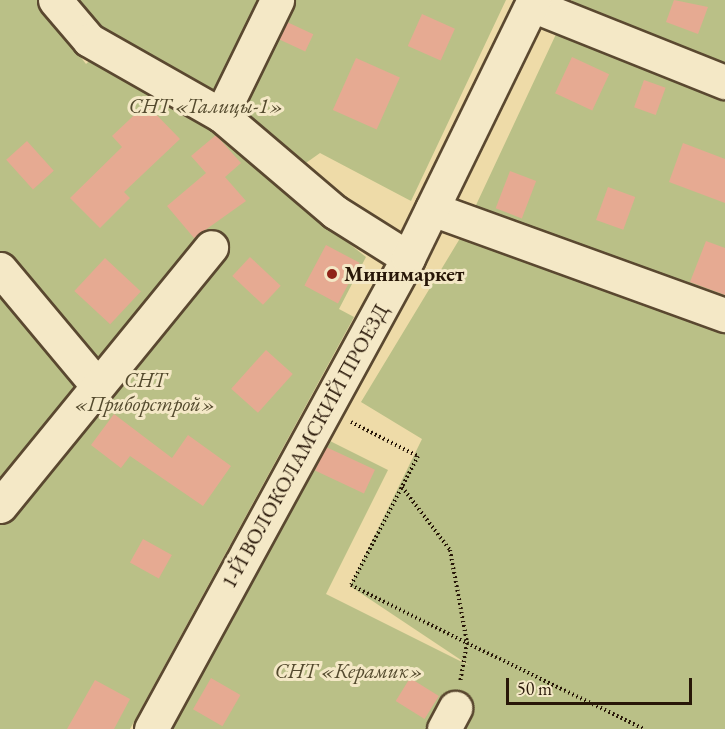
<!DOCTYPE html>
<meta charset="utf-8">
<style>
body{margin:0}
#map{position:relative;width:725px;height:729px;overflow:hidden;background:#eedba8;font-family:"EB Garamond",serif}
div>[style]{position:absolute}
.green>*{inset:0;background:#bac087}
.building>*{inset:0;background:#e6aa92;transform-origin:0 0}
.path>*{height:4px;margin-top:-2px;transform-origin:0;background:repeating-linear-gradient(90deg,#281708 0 1.5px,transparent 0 4.5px)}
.roads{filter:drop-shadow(2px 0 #5a4830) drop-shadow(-2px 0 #5a4830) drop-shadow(0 2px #5a4830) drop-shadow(0 -2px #5a4830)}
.minor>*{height:33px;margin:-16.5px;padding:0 16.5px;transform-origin:16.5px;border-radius:16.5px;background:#f4e8c6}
.dots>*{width:16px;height:16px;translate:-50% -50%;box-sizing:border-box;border:3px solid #f4e8c6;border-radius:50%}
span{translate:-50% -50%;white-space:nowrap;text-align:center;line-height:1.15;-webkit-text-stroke:6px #f4e8c6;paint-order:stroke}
.park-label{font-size:21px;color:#544a2e;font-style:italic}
.poi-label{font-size:21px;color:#281708;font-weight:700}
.left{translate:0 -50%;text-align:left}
.street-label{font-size:21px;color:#281708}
.scale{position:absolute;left:506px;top:678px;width:186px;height:27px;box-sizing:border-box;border:3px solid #281708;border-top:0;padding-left:8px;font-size:18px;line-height:21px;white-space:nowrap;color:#281708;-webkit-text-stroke:4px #f4e8c6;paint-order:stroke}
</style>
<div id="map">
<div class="green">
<div style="clip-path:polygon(0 0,37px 0,86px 64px,109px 43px,74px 0,506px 0,411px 201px,320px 153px,275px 185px,366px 257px,339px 309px,354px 317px,130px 729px,0 729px)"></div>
<div style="clip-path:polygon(572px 0,725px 0,725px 729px,172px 729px,324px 438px,388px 470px,326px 594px,470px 666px,350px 586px,422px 439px,361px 402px,462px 235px)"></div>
</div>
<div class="building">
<div style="clip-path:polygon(674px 0,708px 7px,698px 34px,666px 22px)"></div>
<div style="left:422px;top:14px;width:36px;height:35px;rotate:24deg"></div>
<div style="left:287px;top:22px;width:29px;height:19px;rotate:25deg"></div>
<div style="left:572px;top:57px;width:41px;height:40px;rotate:25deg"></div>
<div style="left:356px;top:58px;width:48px;height:57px;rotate:24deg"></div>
<div style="left:644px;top:80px;width:23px;height:29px;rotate:20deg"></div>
<div style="clip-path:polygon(146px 104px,180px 139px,124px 192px,130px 198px,100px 228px,70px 198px,122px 147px,112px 136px)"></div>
<div style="clip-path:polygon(216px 135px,241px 163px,225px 177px,246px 201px,194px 238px,167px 206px,206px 173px,191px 156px)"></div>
<div style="left:27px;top:141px;width:40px;height:28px;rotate:48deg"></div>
<div style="clip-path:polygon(683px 143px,725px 159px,725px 203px,669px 182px)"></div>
<div style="left:510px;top:171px;width:28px;height:40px;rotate:21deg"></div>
<div style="left:608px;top:187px;width:29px;height:35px;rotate:20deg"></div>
<div style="clip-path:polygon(706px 241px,725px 248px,725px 295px,690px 282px)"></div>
<div style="left:326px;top:245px;width:38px;height:46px;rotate:28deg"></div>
<div style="left:250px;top:257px;width:42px;height:26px;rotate:43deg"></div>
<div style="left:105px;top:258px;width:49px;height:45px;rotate:43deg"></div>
<div style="left:266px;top:350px;width:36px;height:52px;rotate:42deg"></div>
<div style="clip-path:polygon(114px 414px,172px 458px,188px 435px,231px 466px,203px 506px,130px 456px,121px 468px,91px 445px)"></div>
<div style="left:326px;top:447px;width:54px;height:26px;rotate:25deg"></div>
<div style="left:143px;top:539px;width:33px;height:27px;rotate:29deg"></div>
<div style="left:211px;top:678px;width:34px;height:36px;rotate:30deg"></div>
<div style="left:410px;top:678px;width:34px;height:27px;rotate:32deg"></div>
<div style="clip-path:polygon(95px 680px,130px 699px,114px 729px,67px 729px)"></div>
</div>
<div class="path">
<div style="left:351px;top:422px;width:75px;rotate:26.9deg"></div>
<div style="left:418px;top:456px;width:145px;rotate:117.4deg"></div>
<div style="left:351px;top:585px;width:130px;rotate:26.6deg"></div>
<div style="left:467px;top:643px;width:39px;rotate:100deg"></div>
<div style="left:402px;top:487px;width:79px;rotate:52.7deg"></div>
<div style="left:450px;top:550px;width:95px;rotate:79.6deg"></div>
<div style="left:467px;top:643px;width:197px;rotate:25.9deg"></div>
</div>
<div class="roads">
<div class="minor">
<div style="left:55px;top:0;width:52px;rotate:49.6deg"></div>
<div style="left:89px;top:40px;width:152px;rotate:29.6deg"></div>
<div style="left:221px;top:115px;width:150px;rotate:40.4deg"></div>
<div style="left:335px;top:212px;width:86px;rotate:32.2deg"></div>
<div style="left:532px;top:5px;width:208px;rotate:21.8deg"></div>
<div style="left:221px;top:115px;width:128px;rotate:-64deg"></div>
<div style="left:432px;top:209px;width:312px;rotate:19.9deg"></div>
<div style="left:0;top:269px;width:151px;rotate:50.1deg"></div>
<div style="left:0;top:506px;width:334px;rotate:-50.8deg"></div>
<div style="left:151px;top:729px;width:537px;rotate:-61.38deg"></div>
<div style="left:408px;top:258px;width:287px;rotate:-64deg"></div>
<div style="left:444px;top:729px;width:24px;rotate:-62deg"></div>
</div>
</div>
<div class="dots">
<div style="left:332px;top:274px;background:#8f2418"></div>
</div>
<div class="park-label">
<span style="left:206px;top:106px">СНТ «Талицы-1»</span>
<span style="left:145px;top:392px">СНТ<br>«Приборстрой»</span>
<span style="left:349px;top:671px">СНТ «Керамик»</span>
</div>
<div class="poi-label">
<span class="left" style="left:344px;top:274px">Минимаркет</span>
</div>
<div class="street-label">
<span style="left:305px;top:446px;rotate:-61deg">1-Й ВОЛОКОЛАМСКИЙ ПРОЕЗД</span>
</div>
<div class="scale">50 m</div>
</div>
